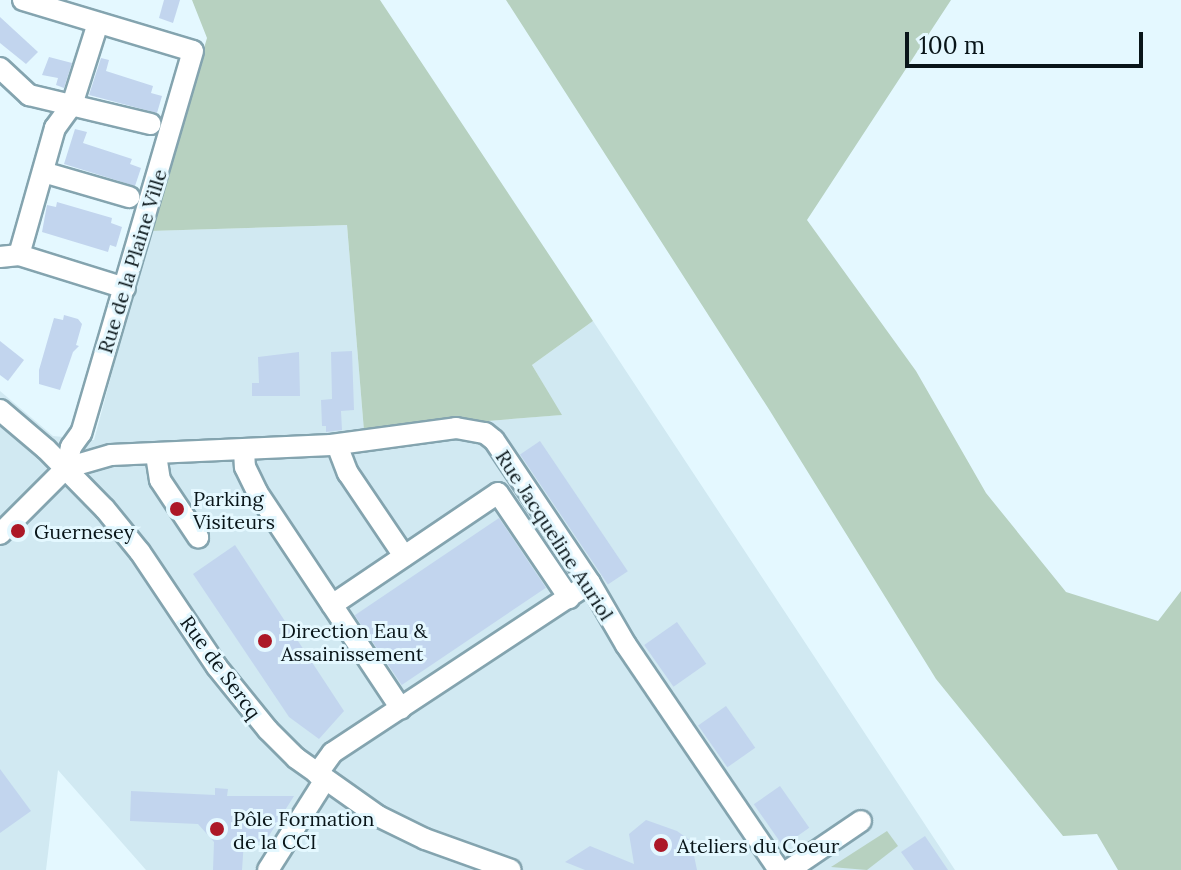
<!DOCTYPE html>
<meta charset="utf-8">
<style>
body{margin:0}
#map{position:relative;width:1181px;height:870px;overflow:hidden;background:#e4f8ff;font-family:Lora,serif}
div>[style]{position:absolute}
.built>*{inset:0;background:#d1e9f2}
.green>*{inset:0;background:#b7d1c0}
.building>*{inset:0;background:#c2d5ee;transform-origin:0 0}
.roads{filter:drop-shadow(2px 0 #84a4af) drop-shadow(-2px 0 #84a4af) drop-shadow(0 2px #84a4af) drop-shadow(0 -2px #84a4af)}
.minor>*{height:20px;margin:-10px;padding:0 10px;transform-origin:10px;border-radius:10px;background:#fff}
.dots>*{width:22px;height:22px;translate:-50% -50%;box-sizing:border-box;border:4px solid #e4f8ff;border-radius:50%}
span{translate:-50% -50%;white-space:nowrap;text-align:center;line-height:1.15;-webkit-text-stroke:6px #e4f8ff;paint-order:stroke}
.street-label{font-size:20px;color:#091519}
.poi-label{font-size:20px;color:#091519}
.left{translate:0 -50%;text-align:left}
.scale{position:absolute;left:905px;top:32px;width:238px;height:36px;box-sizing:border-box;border:4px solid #091519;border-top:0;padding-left:10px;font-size:24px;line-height:28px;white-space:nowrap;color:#091519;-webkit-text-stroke:6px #e4f8ff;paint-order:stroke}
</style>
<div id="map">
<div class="built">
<div style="clip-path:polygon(347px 225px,364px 431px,561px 415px,532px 365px,593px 321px,955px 870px,146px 870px,58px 770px,46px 870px,0 870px,0 391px,53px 436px,94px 440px,150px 231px)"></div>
</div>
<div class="green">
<div style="clip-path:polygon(192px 0,380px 0,593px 321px,532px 365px,562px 415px,364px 431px,347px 225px,150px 231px,207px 38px)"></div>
<div style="clip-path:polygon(506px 0,951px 0,807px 220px,916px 371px,986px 493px,1066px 592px,1158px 621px,1181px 591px,1181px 870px,1118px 870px,1097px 834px,1063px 836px,936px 679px,770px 411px)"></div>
<div style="clip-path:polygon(887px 831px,898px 846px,867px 870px,831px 867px)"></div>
</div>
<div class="building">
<div style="clip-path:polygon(164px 0,180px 0,173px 23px,159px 18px)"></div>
<div style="clip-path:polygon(0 17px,38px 52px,26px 64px,0 43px)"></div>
<div style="clip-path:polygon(49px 57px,72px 63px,64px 88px,56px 85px,58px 78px,42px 75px)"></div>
<div style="clip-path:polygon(101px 58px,109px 60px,106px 71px,153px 86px,151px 93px,162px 96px,157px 113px,89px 95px)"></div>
<div style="clip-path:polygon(75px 129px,87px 132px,83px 143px,132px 159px,130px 164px,141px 168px,135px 186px,64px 164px)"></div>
<div style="clip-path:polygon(57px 202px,112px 218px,111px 223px,122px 227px,116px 247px,110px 245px,108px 252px,42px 232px,47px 205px,56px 207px)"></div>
<div style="clip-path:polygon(64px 315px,78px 319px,82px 324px,76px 345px,79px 346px,73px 352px,60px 390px,39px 384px,39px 370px,54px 318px,63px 320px)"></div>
<div style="clip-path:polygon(0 341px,24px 360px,8px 381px,0 375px)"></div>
<div style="clip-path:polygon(352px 351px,354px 410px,341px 411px,342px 430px,326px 432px,326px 426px,322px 426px,321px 400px,332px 399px,331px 352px)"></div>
<div style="clip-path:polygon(299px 352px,300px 396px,252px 396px,252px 383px,259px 383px,258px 357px)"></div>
<div style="left:540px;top:441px;width:157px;height:24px;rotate:56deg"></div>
<div style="left:499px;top:518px;width:84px;height:174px;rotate:56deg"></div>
<div style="clip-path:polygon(235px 545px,344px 711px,319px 739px,289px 717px,193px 574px)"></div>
<div style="left:677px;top:622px;width:51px;height:40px;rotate:55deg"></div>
<div style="left:726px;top:706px;width:51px;height:34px;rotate:55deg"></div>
<div style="clip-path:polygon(0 769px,31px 811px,0 833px)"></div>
<div style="left:780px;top:786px;width:51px;height:32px;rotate:55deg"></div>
<div style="clip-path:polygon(215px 788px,228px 789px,227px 796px,294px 796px,265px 842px,244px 841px,242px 870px,213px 870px,214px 842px,198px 824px,130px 821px,131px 791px,215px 795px)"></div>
<div style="clip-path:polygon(646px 820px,677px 831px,691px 841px,697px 870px,585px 870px,565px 862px,590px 846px,634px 864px,629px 834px)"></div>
<div style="clip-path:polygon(925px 836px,948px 870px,914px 870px,901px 852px)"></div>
</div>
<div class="roads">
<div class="minor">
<div style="left:23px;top:0;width:177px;rotate:16.7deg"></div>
<div style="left:193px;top:51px;width:398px;rotate:106.3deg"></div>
<div style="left:81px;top:433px;width:17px;rotate:126deg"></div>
<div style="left:71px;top:447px;width:22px;rotate:103deg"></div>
<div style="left:0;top:68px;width:40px;rotate:43deg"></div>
<div style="left:29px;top:95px;width:125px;rotate:13.4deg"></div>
<div style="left:43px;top:172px;width:90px;rotate:16.2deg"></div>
<div style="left:19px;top:255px;width:132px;rotate:-74.2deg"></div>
<div style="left:55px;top:128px;width:29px;rotate:-54deg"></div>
<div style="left:72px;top:105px;width:86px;rotate:-72.4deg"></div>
<div style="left:0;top:257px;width:19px;rotate:-6deg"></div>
<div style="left:19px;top:255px;width:111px;rotate:17.3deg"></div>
<div style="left:0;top:410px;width:60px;rotate:40.3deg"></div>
<div style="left:46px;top:449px;width:84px;rotate:45.5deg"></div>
<div style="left:105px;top:509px;width:55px;rotate:50.9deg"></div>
<div style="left:140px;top:552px;width:138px;rotate:56.2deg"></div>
<div style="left:217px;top:667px;width:81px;rotate:51deg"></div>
<div style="left:268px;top:730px;width:40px;rotate:45deg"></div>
<div style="left:296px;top:758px;width:100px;rotate:35.3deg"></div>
<div style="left:378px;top:816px;width:52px;rotate:26.1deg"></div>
<div style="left:425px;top:839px;width:91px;rotate:19.8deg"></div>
<div style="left:337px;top:445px;width:30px;rotate:69deg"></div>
<div style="left:348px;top:473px;width:100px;rotate:56deg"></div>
<div style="left:244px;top:450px;width:17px;rotate:87deg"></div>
<div style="left:245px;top:467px;width:28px;rotate:64deg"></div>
<div style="left:257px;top:492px;width:260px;rotate:56.4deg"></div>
<div style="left:156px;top:455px;width:25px;rotate:81deg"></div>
<div style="left:160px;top:480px;width:69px;rotate:56.3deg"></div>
<div style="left:0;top:534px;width:93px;rotate:-45deg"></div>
<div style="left:66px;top:468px;width:47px;rotate:-16.1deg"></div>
<div style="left:111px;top:455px;width:220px;rotate:-2.6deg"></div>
<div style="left:331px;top:445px;width:126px;rotate:-7.7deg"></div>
<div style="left:456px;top:428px;width:29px;rotate:10deg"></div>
<div style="left:485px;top:433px;width:11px;rotate:38deg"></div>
<div style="left:494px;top:440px;width:172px;rotate:56.1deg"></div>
<div style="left:590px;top:583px;width:72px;rotate:59.9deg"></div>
<div style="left:626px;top:645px;width:272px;rotate:55.8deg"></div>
<div style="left:332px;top:605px;width:200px;rotate:-34deg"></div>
<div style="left:498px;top:493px;width:127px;rotate:55.9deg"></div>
<div style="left:317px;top:774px;width:26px;rotate:-54deg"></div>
<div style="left:332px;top:753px;width:309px;rotate:-33.4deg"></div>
<div style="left:268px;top:870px;width:107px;rotate:-57.7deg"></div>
<div style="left:789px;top:870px;width:87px;rotate:-34.2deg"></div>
</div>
</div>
<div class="dots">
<div style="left:177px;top:509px;background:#ac1827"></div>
<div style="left:18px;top:531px;background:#ac1827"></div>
<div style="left:265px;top:641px;background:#ac1827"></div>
<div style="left:217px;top:829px;background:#ac1827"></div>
<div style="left:661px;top:845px;background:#ac1827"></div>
</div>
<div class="street-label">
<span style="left:132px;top:261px;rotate:-73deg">Rue de la Plaine Ville</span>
<span style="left:555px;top:535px;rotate:57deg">Rue Jacqueline Auriol</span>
<span style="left:221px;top:667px;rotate:54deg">Rue de Sercq</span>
</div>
<div class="poi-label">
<span class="left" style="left:193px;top:510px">Parking<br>Visiteurs</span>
<span class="left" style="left:34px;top:531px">Guernesey</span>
<span class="left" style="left:281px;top:642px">Direction Eau &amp;<br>Assainissement</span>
<span class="left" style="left:233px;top:830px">Pôle Formation<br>de la CCI</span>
<span class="left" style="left:677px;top:845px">Ateliers du Coeur</span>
</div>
<div class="scale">100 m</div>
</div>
